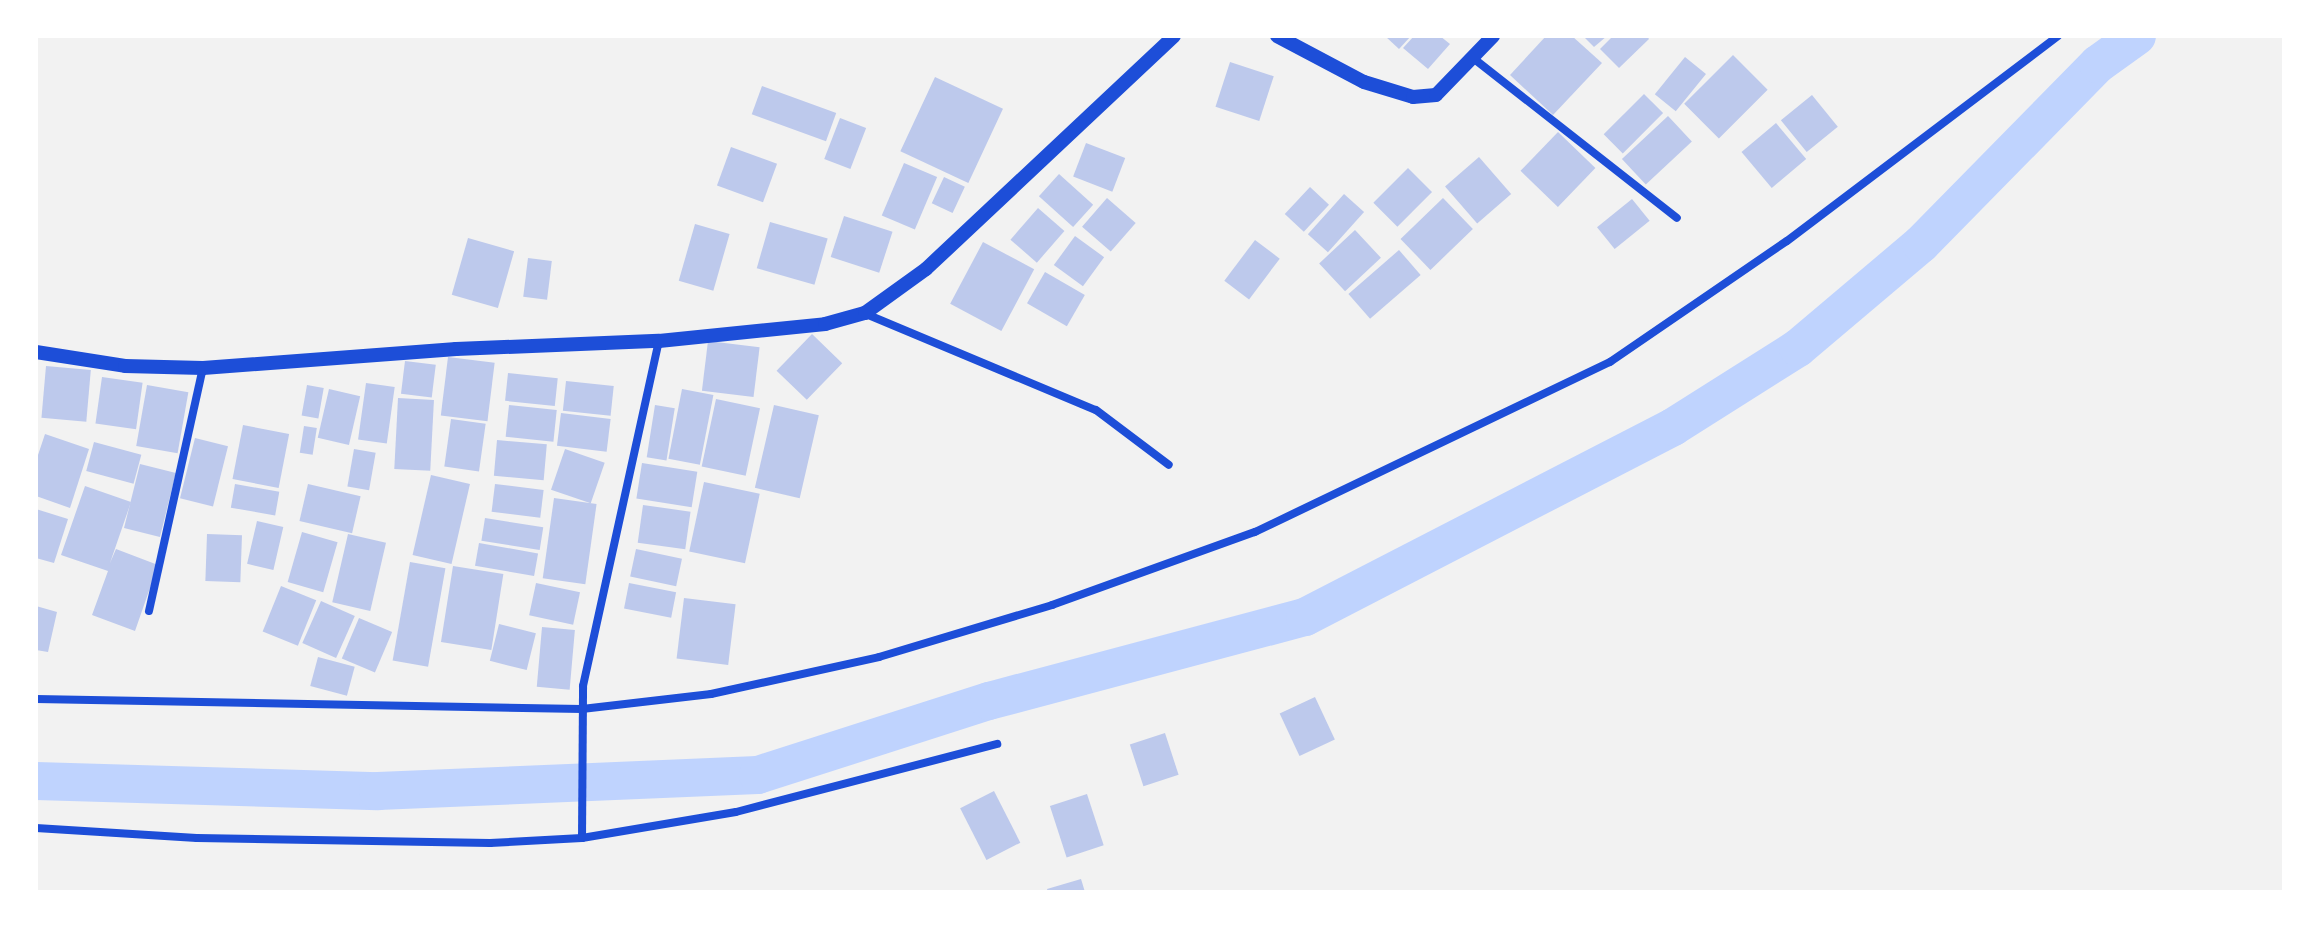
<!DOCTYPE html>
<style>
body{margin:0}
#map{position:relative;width:2320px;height:928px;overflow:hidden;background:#f2f2f2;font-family:Barlow,sans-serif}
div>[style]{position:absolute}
.canal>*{height:38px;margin:-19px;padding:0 19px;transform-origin:19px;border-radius:19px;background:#bfd3fe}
.building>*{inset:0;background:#bdc9ec;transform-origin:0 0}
.minor>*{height:8px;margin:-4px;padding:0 4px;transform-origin:4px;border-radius:4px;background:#1d4ed8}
.tertiary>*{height:14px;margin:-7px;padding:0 7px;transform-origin:7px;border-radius:7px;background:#1d4ed8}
span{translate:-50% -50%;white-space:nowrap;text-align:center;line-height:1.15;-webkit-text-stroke:8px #fff;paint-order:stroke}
.frame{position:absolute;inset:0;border:38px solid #fff;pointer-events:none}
</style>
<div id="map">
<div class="canal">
<div style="left:36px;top:781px;width:342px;rotate:1.7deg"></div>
<div style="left:378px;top:791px;width:380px;rotate:-2.4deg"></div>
<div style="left:758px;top:775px;width:243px;rotate:-17.8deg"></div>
<div style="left:989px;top:701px;width:327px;rotate:-14.9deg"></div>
<div style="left:1305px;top:617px;width:414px;rotate:-27.3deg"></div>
<div style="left:1673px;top:427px;width:148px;rotate:-32.3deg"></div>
<div style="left:1798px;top:348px;width:161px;rotate:-40.2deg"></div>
<div style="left:1921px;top:244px;width:252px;rotate:-45.5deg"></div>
<div style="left:2098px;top:64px;width:48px;rotate:-35.7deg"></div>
</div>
<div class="building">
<div style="clip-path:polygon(1385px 36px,1411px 36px,1399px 49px)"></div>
<div style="clip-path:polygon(1414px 36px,1440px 36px,1450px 44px,1428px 69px,1403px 48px)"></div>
<div style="clip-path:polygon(1546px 36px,1572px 36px,1602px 63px,1553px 115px,1510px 75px)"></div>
<div style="clip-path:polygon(1583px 36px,1607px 36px,1594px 47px)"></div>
<div style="clip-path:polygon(1613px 36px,1647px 36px,1649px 39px,1619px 68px,1600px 49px)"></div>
<div style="left:1733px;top:55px;width:49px;height:69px;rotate:45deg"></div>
<div style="left:1685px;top:57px;width:27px;height:48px;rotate:39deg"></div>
<div style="left:1230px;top:62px;width:46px;height:47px;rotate:18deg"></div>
<div style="left:935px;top:77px;width:75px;height:82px;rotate:25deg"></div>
<div style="left:762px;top:86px;width:79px;height:30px;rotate:20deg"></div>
<div style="left:1644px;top:94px;width:27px;height:57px;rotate:45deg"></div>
<div style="left:1812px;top:95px;width:41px;height:40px;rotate:51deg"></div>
<div style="left:1668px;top:116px;width:35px;height:63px;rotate:47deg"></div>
<div style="left:840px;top:118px;width:28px;height:44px;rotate:21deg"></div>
<div style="left:1776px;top:123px;width:47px;height:45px;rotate:50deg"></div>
<div style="left:1558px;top:132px;width:52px;height:54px;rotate:44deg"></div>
<div style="left:1086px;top:143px;width:42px;height:36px;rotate:21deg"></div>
<div style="left:731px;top:147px;width:49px;height:41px;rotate:20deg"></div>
<div style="left:1479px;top:157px;width:49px;height:45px;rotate:49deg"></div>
<div style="left:904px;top:163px;width:36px;height:57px;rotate:23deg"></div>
<div style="left:1408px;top:168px;width:34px;height:49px;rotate:45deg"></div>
<div style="left:1059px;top:174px;width:46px;height:30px;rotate:42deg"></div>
<div style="left:944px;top:177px;width:23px;height:29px;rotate:25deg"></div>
<div style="left:1310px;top:187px;width:26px;height:37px;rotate:43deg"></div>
<div style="left:1344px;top:194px;width:27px;height:54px;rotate:42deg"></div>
<div style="left:1107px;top:198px;width:38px;height:38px;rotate:41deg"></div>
<div style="left:1443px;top:198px;width:43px;height:59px;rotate:46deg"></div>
<div style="left:1632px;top:199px;width:28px;height:45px;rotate:51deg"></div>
<div style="left:1038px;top:208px;width:35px;height:42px;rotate:41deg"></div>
<div style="left:844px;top:216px;width:51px;height:43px;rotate:18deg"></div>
<div style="left:770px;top:222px;width:60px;height:48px;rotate:16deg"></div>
<div style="left:695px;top:224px;width:36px;height:59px;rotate:16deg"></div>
<div style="left:1355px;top:230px;width:38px;height:49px;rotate:47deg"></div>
<div style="left:1075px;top:236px;width:36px;height:36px;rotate:36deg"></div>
<div style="left:468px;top:238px;width:48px;height:59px;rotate:16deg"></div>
<div style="left:1255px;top:240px;width:31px;height:51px;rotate:37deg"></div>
<div style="left:983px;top:242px;width:58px;height:70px;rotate:28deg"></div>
<div style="left:1399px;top:250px;width:33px;height:67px;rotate:49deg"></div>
<div style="left:528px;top:258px;width:24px;height:39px;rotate:7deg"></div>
<div style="left:1045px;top:272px;width:46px;height:36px;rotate:30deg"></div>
<div style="left:812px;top:334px;width:42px;height:51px;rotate:44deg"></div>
<div style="left:708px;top:341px;width:52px;height:50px;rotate:7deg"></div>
<div style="left:448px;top:357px;width:47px;height:59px;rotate:7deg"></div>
<div style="left:405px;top:361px;width:31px;height:33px;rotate:7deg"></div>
<div style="left:46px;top:366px;width:45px;height:52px;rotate:5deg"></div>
<div style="left:508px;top:373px;width:50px;height:28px;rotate:6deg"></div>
<div style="left:102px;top:377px;width:41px;height:47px;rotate:8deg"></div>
<div style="left:566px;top:381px;width:48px;height:30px;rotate:6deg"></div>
<div style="left:366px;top:383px;width:29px;height:57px;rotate:8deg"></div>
<div style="left:147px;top:385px;width:42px;height:62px;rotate:10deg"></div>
<div style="left:307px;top:385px;width:17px;height:31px;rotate:10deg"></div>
<div style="left:329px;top:389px;width:32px;height:50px;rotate:13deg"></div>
<div style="left:682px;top:389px;width:32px;height:71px;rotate:11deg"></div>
<div style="left:398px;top:398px;width:36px;height:71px;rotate:3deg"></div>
<div style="left:716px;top:399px;width:45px;height:69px;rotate:12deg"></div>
<div style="left:509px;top:405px;width:48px;height:32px;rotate:6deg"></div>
<div style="left:655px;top:405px;width:20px;height:53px;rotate:9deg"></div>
<div style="left:774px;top:405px;width:46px;height:85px;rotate:13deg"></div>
<div style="left:561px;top:413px;width:50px;height:33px;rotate:7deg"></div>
<div style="left:451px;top:419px;width:35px;height:48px;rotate:8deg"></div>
<div style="left:243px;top:425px;width:47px;height:55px;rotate:11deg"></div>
<div style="left:304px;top:426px;width:13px;height:27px;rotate:9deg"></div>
<div style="clip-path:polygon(45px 434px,89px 449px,70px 508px,36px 496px,36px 461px)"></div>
<div style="left:195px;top:438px;width:34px;height:62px;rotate:14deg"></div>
<div style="left:497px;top:440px;width:50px;height:36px;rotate:5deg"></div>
<div style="left:94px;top:442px;width:49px;height:30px;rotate:15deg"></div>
<div style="left:354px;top:449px;width:22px;height:38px;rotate:10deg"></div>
<div style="left:565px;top:449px;width:42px;height:43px;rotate:19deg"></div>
<div style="left:642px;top:463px;width:56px;height:36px;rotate:9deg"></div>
<div style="left:140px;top:464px;width:37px;height:66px;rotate:14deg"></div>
<div style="left:431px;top:475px;width:40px;height:82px;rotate:13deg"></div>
<div style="left:704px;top:482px;width:57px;height:71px;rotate:12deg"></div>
<div style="left:235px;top:484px;width:45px;height:24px;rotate:10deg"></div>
<div style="left:308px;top:484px;width:54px;height:38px;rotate:13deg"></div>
<div style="left:495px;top:484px;width:49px;height:28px;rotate:7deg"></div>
<div style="clip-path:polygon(85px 486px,131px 502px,110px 563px,116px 549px,158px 565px,135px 631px,92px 615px,108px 571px,61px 555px)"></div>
<div style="left:554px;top:498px;width:43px;height:81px;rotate:8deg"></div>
<div style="left:643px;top:505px;width:48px;height:38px;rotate:8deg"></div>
<div style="clip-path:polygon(36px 509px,68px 519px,54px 563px,36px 558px)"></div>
<div style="left:485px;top:518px;width:59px;height:23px;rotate:9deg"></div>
<div style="left:257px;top:521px;width:27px;height:44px;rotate:13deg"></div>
<div style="left:302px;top:532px;width:37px;height:52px;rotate:16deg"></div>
<div style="left:207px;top:534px;width:35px;height:47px;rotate:2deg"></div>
<div style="left:348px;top:534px;width:39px;height:70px;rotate:13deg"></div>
<div style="left:479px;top:543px;width:60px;height:23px;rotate:10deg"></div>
<div style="left:636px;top:549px;width:47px;height:28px;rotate:12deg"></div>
<div style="left:410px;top:562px;width:36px;height:100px;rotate:10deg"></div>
<div style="left:453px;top:566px;width:51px;height:77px;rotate:9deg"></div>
<div style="left:536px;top:583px;width:45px;height:33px;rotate:12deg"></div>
<div style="left:629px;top:583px;width:48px;height:26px;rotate:11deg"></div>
<div style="left:281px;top:586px;width:38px;height:49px;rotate:22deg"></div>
<div style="left:684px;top:598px;width:52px;height:61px;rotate:7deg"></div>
<div style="left:321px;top:601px;width:37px;height:46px;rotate:24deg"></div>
<div style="clip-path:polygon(36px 606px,57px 612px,48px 652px,36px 650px)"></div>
<div style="left:359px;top:618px;width:36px;height:44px;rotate:23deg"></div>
<div style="left:499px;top:624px;width:38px;height:38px;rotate:14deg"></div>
<div style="left:542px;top:627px;width:33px;height:60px;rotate:5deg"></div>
<div style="left:318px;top:657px;width:38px;height:30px;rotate:15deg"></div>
<div style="left:1315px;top:697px;width:47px;height:39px;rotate:65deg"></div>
<div style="left:1165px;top:733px;width:44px;height:37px;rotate:72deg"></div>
<div style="left:994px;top:791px;width:58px;height:38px;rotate:63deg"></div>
<div style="left:1087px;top:794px;width:54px;height:39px;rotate:72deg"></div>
<div style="clip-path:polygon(1081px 879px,1085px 892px,1048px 892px,1047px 889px)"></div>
</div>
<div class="minor">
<div style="left:1473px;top:58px;width:259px;rotate:38.1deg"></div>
<div style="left:866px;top:314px;width:249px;rotate:22.7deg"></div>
<div style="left:1096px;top:410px;width:91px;rotate:37deg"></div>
<div style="left:149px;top:611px;width:249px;rotate:-77.5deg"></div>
<div style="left:36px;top:699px;width:546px;rotate:1.05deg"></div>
<div style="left:582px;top:709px;width:130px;rotate:-6.6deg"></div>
<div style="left:711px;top:694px;width:172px;rotate:-12.4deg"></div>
<div style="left:879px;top:657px;width:181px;rotate:-16.7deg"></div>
<div style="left:1052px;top:605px;width:216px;rotate:-19.8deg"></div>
<div style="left:1255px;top:532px;width:394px;rotate:-25.6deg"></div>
<div style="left:1610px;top:362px;width:214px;rotate:-34.4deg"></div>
<div style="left:1787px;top:241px;width:340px;rotate:-37.1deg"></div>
<div style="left:36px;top:828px;width:161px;rotate:3.6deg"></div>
<div style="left:197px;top:838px;width:293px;rotate:1deg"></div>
<div style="left:490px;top:843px;width:92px;rotate:-3.1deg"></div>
<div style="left:582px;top:838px;width:152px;rotate:-89.6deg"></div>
<div style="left:583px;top:686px;width:353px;rotate:-77.6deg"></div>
<div style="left:582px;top:838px;width:156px;rotate:-9.6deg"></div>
<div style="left:736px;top:812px;width:270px;rotate:-14.6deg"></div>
</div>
<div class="tertiary">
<div style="left:1277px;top:36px;width:98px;rotate:27.9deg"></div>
<div style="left:1364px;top:82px;width:51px;rotate:17deg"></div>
<div style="left:1413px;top:97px;width:23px;rotate:-5deg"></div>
<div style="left:1436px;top:95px;width:82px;rotate:-46deg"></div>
<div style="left:36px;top:352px;width:90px;rotate:8.9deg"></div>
<div style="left:125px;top:366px;width:78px;rotate:1.5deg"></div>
<div style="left:203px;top:368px;width:254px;rotate:-4.3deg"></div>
<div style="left:456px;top:349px;width:203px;rotate:-2.3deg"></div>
<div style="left:659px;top:341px;width:167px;rotate:-5.8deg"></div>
<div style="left:825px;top:324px;width:41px;rotate:-15.4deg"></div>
<div style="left:865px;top:313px;width:75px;rotate:-35.8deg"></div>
<div style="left:926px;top:269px;width:340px;rotate:-43.2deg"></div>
</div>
<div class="frame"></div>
</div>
